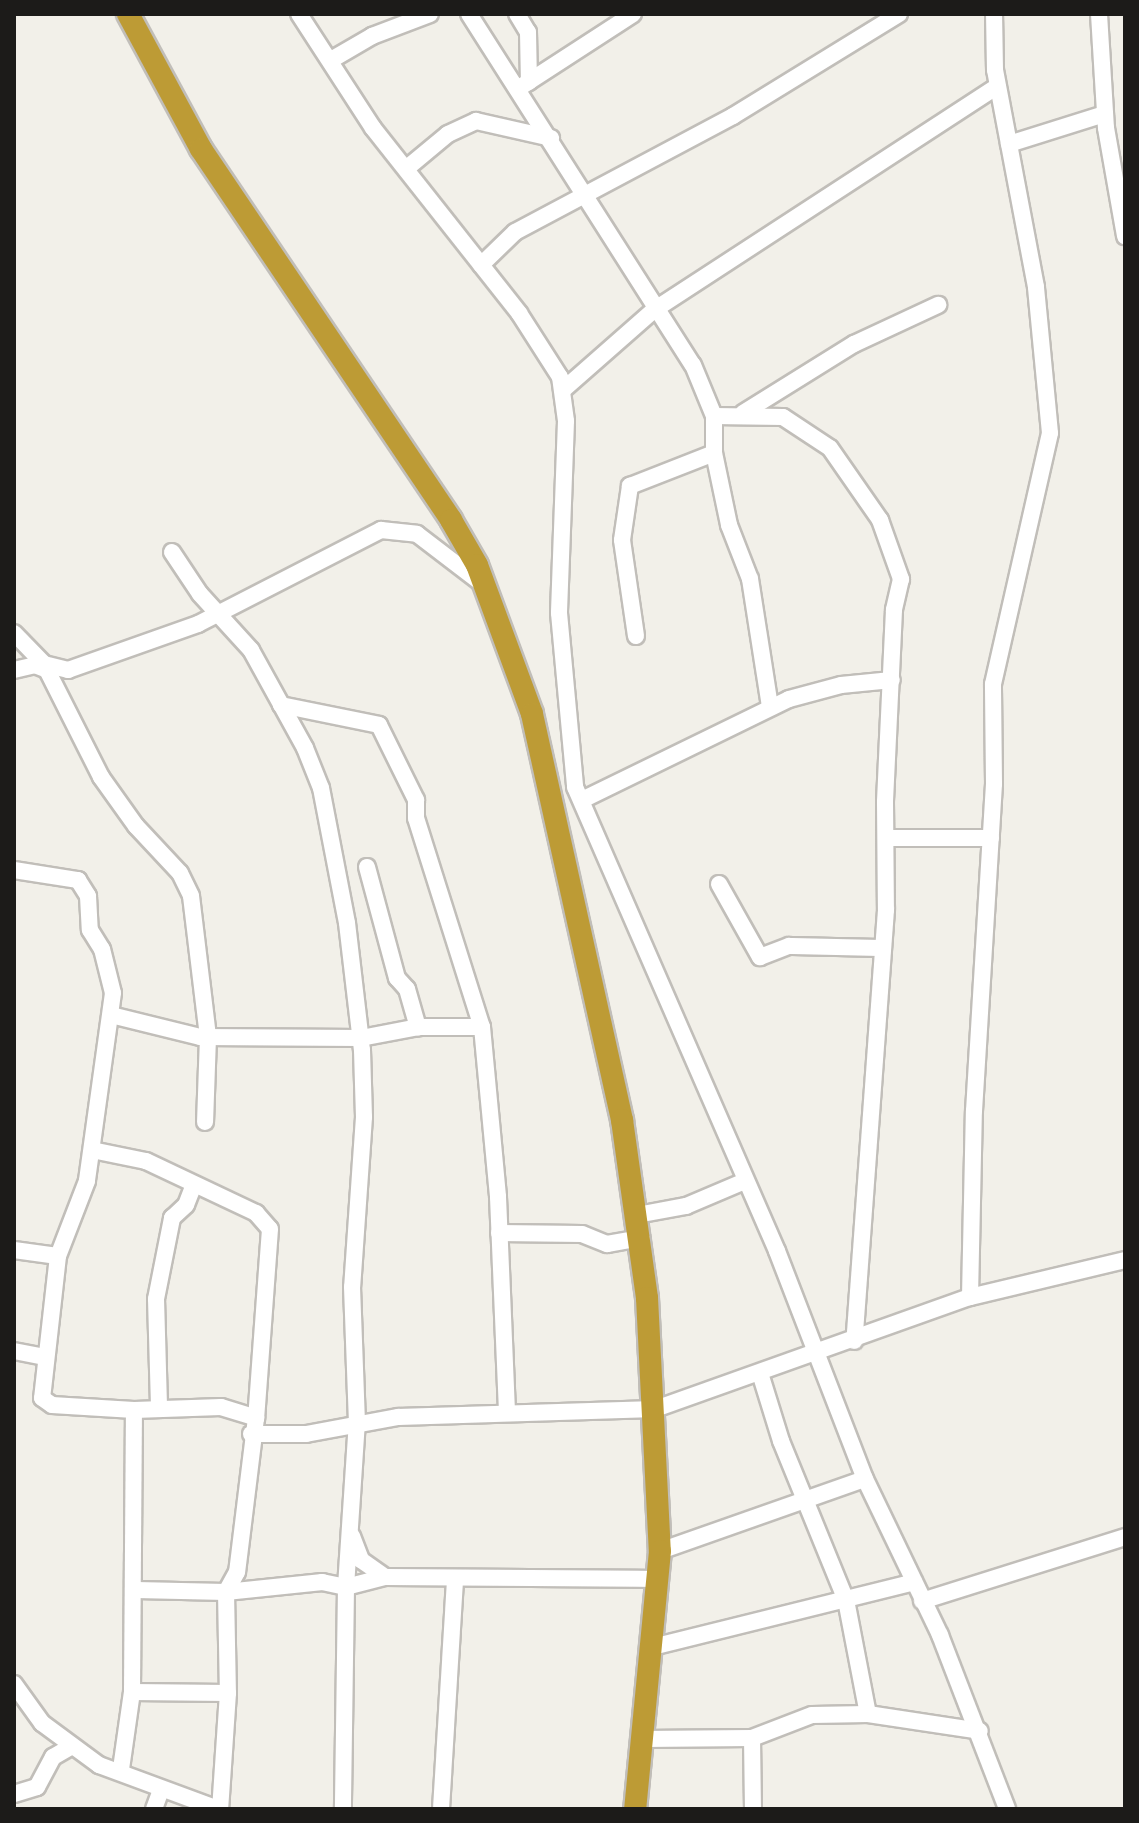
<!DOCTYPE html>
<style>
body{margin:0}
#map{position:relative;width:1139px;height:1823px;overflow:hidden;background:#f2f0e9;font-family:Georgia,serif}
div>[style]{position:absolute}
.roads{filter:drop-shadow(2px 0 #c1beb9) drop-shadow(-2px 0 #c1beb9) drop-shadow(0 2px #c1beb9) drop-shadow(0 -2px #c1beb9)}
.minor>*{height:16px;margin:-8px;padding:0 8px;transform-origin:8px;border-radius:8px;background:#fff}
.highway>*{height:22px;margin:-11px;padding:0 11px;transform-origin:11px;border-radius:11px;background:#bd9b35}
span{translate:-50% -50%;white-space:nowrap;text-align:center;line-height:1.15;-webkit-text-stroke:6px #fffdf8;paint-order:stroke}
.frame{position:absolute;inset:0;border:16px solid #1c1b19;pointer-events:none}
</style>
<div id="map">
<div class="roads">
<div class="minor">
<div style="left:299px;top:14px;width:136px;rotate:57deg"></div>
<div style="left:373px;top:128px;width:236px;rotate:51.7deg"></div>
<div style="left:519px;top:313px;width:76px;rotate:57.4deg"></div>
<div style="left:560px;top:377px;width:44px;rotate:82.2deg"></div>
<div style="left:566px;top:421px;width:192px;rotate:92.1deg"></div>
<div style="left:559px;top:613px;width:175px;rotate:84.7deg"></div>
<div style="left:575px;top:787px;width:506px;rotate:66.47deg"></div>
<div style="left:777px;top:1251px;width:244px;rotate:68.9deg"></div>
<div style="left:469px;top:14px;width:416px;rotate:57.5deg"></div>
<div style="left:693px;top:365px;width:55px;rotate:67.6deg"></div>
<div style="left:714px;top:416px;width:37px;rotate:90deg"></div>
<div style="left:714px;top:453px;width:74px;rotate:78.2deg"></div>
<div style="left:729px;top:525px;width:58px;rotate:68.7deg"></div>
<div style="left:750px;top:579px;width:130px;rotate:81.1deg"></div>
<div style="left:517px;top:14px;width:21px;rotate:59deg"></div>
<div style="left:528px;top:32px;width:50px;rotate:88.9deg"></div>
<div style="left:1099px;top:14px;width:114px;rotate:86.5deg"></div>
<div style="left:1106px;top:128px;width:110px;rotate:80deg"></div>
<div style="left:331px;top:60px;width:48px;rotate:-30.3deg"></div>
<div style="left:372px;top:36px;width:62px;rotate:-20.8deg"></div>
<div style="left:519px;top:88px;width:136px;rotate:-33deg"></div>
<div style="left:1009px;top:144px;width:100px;rotate:-17.5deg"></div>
<div style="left:407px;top:168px;width:53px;rotate:-39.7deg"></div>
<div style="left:448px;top:134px;width:31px;rotate:-25deg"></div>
<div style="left:476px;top:121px;width:77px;rotate:12.8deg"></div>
<div style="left:481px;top:265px;width:47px;rotate:-44.1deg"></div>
<div style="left:515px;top:232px;width:247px;rotate:-28deg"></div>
<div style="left:733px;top:116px;width:195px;rotate:-31.6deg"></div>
<div style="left:564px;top:389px;width:120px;rotate:-41.3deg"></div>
<div style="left:654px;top:310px;width:410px;rotate:-33.1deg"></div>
<div style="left:743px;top:413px;width:131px;rotate:-31.9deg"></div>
<div style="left:854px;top:344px;width:93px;rotate:-24.9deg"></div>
<div style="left:714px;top:416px;width:69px;rotate:0.8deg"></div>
<div style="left:783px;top:417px;width:56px;rotate:33.4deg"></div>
<div style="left:830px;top:448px;width:88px;rotate:55.2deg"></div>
<div style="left:880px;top:520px;width:63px;rotate:70.4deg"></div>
<div style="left:901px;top:579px;width:32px;rotate:103deg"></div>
<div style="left:894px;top:610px;width:192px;rotate:92.7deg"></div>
<div style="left:885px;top:802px;width:108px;rotate:89.5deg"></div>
<div style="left:886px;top:910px;width:432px;rotate:94.2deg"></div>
<div style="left:172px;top:552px;width:50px;rotate:56.3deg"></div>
<div style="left:200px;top:594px;width:76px;rotate:47.7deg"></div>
<div style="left:251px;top:650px;width:112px;rotate:61.1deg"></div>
<div style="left:305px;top:748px;width:43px;rotate:68.2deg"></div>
<div style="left:321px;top:788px;width:137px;rotate:79.1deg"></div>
<div style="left:347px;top:923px;width:128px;rotate:83.3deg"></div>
<div style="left:362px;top:1050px;width:67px;rotate:88.3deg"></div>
<div style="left:364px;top:1117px;width:170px;rotate:94deg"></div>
<div style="left:352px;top:1287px;width:134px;rotate:87.9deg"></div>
<div style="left:357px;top:1421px;width:166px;rotate:93.8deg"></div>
<div style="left:346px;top:1587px;width:222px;rotate:90.8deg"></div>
<div style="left:14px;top:633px;width:43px;rotate:45.9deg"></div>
<div style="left:44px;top:664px;width:25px;rotate:14deg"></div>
<div style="left:68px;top:670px;width:138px;rotate:-19.5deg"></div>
<div style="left:198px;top:624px;width:206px;rotate:-27.2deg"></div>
<div style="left:381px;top:530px;width:36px;rotate:6deg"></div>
<div style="left:417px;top:534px;width:86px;rotate:37.4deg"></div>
<div style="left:636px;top:636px;width:97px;rotate:-98.3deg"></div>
<div style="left:622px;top:540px;width:55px;rotate:-81.6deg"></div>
<div style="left:630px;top:486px;width:90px;rotate:-21.4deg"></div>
<div style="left:44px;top:664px;width:127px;rotate:63.2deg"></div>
<div style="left:101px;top:777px;width:60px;rotate:54.5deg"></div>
<div style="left:136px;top:826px;width:64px;rotate:46.9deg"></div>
<div style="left:180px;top:873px;width:25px;rotate:64deg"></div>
<div style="left:191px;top:896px;width:142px;rotate:83.1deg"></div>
<div style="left:208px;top:1037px;width:85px;rotate:92deg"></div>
<div style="left:14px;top:670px;width:22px;rotate:-13deg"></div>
<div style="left:35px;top:665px;width:11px;rotate:22deg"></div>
<div style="left:281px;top:705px;width:100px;rotate:11.5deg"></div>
<div style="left:379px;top:725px;width:84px;rotate:63.7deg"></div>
<div style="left:416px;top:800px;width:18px;rotate:90deg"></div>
<div style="left:416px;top:818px;width:219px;rotate:72.5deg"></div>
<div style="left:482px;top:1027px;width:171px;rotate:84.6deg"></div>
<div style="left:498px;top:1197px;width:216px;rotate:87.6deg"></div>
<div style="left:582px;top:800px;width:230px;rotate:-26deg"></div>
<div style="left:789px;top:699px;width:54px;rotate:-15.1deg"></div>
<div style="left:841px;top:685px;width:51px;rotate:-5.6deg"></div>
<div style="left:886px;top:838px;width:105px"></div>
<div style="left:367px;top:867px;width:115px;rotate:74.9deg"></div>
<div style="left:397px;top:978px;width:15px;rotate:48deg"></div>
<div style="left:407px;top:989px;width:40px;rotate:74deg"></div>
<div style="left:14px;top:870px;width:65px;rotate:8.9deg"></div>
<div style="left:78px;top:880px;width:19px;rotate:58deg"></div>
<div style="left:88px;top:896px;width:34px;rotate:87deg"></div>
<div style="left:90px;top:930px;width:22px;rotate:58deg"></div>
<div style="left:102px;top:949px;width:45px;rotate:76deg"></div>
<div style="left:113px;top:993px;width:190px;rotate:97.9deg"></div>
<div style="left:87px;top:1181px;width:80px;rotate:111.1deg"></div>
<div style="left:58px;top:1256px;width:143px;rotate:96.4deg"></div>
<div style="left:42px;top:1398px;width:12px;rotate:35deg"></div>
<div style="left:52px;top:1405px;width:82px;rotate:3.5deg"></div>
<div style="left:134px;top:1410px;width:87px;rotate:-2deg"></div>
<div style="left:221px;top:1407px;width:37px;rotate:17deg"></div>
<div style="left:719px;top:884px;width:84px;rotate:60.7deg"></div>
<div style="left:760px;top:957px;width:31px;rotate:-21deg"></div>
<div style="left:789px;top:946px;width:94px;rotate:1.2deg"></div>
<div style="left:111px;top:1015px;width:92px;rotate:13.9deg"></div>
<div style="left:200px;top:1037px;width:161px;rotate:0.4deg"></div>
<div style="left:361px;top:1038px;width:58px;rotate:-10.9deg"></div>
<div style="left:418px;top:1027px;width:64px"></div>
<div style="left:92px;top:1150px;width:55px;rotate:11.5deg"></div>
<div style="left:146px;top:1161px;width:122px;rotate:25.3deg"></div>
<div style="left:256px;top:1213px;width:21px;rotate:49deg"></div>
<div style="left:270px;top:1229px;width:190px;rotate:94.2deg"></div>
<div style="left:256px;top:1418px;width:155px;rotate:97deg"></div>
<div style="left:237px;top:1572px;width:23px;rotate:119deg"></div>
<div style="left:226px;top:1592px;width:101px;rotate:88.9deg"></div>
<div style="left:228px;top:1693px;width:116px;rotate:93.9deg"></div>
<div style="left:637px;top:1215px;width:50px;rotate:-10.4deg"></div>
<div style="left:686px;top:1206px;width:64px;rotate:-23deg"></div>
<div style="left:499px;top:1233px;width:83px;rotate:0.7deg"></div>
<div style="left:582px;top:1234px;width:27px;rotate:22deg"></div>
<div style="left:607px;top:1244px;width:35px;rotate:-10deg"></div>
<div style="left:14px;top:1250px;width:44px;rotate:7.8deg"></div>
<div style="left:970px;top:1297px;width:186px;rotate:-88.8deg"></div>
<div style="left:974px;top:1111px;width:328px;rotate:-86.5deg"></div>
<div style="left:994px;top:784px;width:100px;rotate:-90.6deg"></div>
<div style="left:993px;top:684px;width:257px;rotate:-77.2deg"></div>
<div style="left:1050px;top:433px;width:147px;rotate:-95.5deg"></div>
<div style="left:1036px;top:287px;width:221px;rotate:-100.7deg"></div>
<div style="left:995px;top:70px;width:56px;rotate:-91deg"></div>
<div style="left:14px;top:1351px;width:32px;rotate:11deg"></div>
<div style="left:760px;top:1373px;width:71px;rotate:72.8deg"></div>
<div style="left:781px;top:1441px;width:172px;rotate:67.8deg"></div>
<div style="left:846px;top:1600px;width:116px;rotate:79.1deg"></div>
<div style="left:159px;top:1406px;width:107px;rotate:-91.6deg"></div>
<div style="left:156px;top:1299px;width:83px;rotate:-78.8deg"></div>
<div style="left:172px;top:1218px;width:19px;rotate:-43deg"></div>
<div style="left:186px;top:1205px;width:19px;rotate:-69deg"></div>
<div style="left:251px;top:1434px;width:55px"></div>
<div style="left:306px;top:1434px;width:94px;rotate:-10.5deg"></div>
<div style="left:398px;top:1417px;width:257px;rotate:-1.8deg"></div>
<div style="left:655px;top:1409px;width:334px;rotate:-19.6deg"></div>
<div style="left:970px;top:1297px;width:159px;rotate:-13.4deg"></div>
<div style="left:352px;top:1536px;width:26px;rotate:69deg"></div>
<div style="left:361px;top:1560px;width:29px;rotate:35deg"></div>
<div style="left:660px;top:1551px;width:217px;rotate:-19.4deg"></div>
<div style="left:865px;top:1479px;width:173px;rotate:64.3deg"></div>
<div style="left:940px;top:1635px;width:186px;rotate:68.9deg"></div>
<div style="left:136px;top:1590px;width:90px;rotate:1.3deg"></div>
<div style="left:226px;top:1592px;width:97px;rotate:-5.9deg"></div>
<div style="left:322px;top:1582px;width:25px;rotate:12deg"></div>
<div style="left:346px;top:1587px;width:40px;rotate:-14.4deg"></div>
<div style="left:385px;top:1577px;width:273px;rotate:0.4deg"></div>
<div style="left:922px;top:1601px;width:213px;rotate:-17.5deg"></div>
<div style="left:652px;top:1647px;width:270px;rotate:-13.9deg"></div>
<div style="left:14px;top:1684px;width:48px;rotate:54.3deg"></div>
<div style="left:42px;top:1723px;width:71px;rotate:36.4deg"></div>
<div style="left:99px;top:1765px;width:127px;rotate:20.3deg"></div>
<div style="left:132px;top:1692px;width:96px;rotate:0.6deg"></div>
<div style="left:752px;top:1738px;width:71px;rotate:89.2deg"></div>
<div style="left:643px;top:1739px;width:109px;rotate:-0.5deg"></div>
<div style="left:752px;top:1738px;width:64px;rotate:-21deg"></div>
<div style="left:812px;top:1715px;width:56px;rotate:-1deg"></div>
<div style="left:868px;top:1714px;width:113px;rotate:8.6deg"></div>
<div style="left:121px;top:1769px;width:78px;rotate:-81.9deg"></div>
<div style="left:132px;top:1692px;width:282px;rotate:-89.6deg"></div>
<div style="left:14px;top:1794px;width:24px;rotate:-17deg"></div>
<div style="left:37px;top:1787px;width:34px;rotate:-62deg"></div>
<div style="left:53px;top:1757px;width:20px;rotate:-30deg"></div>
<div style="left:154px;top:1809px;width:20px;rotate:-70deg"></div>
<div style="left:441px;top:1809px;width:231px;rotate:-86.5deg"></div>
</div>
<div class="highway">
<div style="left:128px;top:14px;width:153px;rotate:61.6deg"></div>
<div style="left:201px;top:149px;width:447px;rotate:56deg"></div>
<div style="left:451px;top:520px;width:52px;rotate:60deg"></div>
<div style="left:477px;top:565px;width:159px;rotate:69.7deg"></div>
<div style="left:532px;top:714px;width:416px;rotate:77.5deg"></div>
<div style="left:622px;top:1120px;width:180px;rotate:82deg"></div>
<div style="left:647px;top:1298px;width:253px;rotate:87.1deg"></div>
<div style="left:660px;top:1551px;width:259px;rotate:95.5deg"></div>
</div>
</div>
<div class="frame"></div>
</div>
